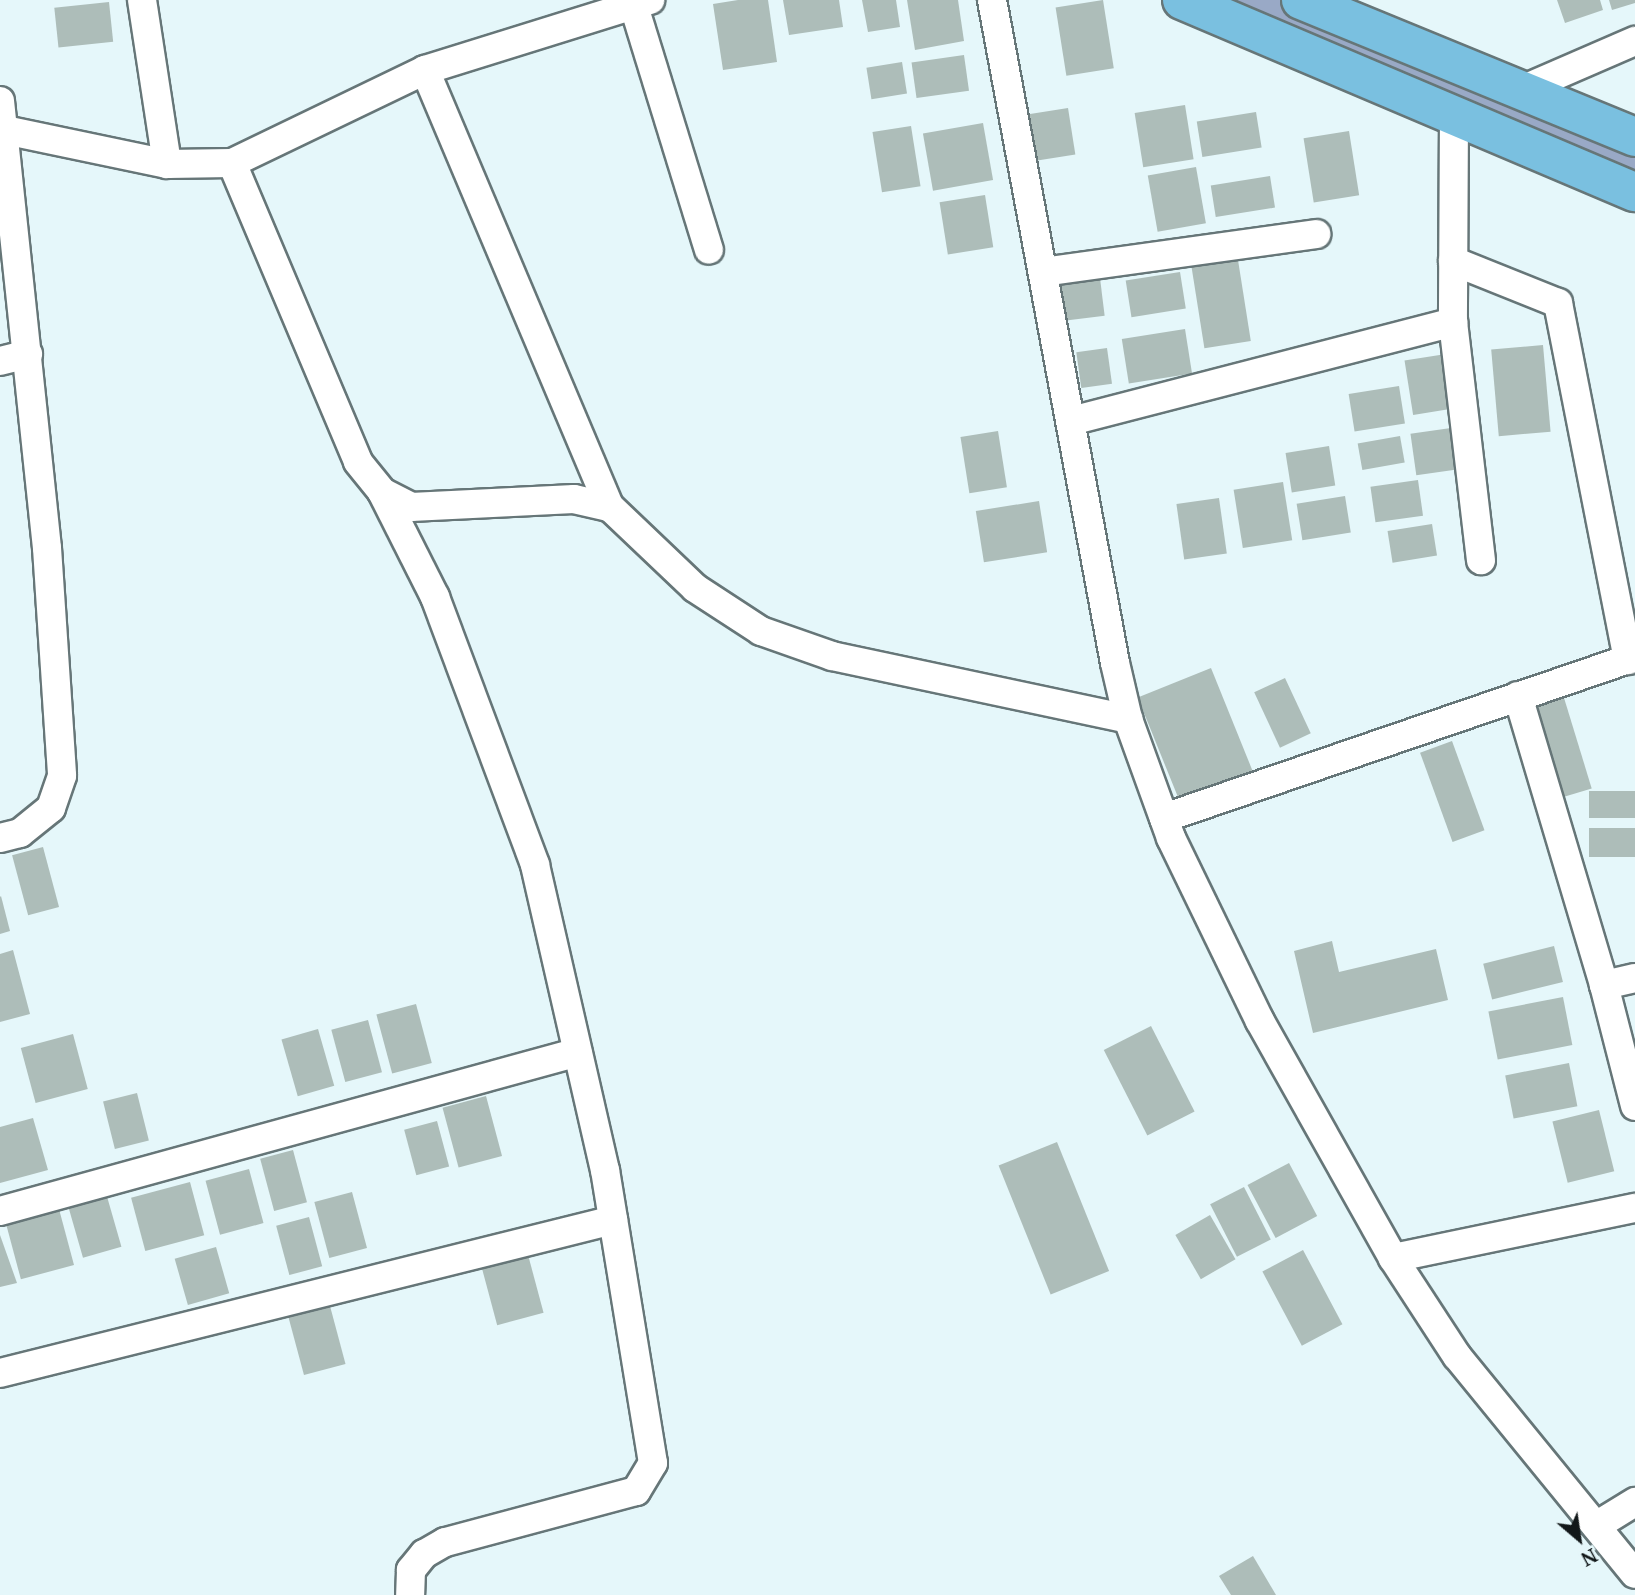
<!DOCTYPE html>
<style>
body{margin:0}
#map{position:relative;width:1635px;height:1595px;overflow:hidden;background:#e5f7fa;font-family:"Noto Serif",serif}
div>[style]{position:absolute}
.canal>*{height:35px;margin:-17.5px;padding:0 17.5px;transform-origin:17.5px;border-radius:17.5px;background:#99a9c6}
.building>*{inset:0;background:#adbdb9;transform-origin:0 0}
.roads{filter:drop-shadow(2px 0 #667678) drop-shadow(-2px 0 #667678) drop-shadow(0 2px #667678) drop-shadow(0 -2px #667678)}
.minor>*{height:28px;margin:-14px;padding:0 14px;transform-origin:14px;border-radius:14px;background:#fff}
.primary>*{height:38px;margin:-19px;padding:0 19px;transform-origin:19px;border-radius:19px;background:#7ac0e0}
span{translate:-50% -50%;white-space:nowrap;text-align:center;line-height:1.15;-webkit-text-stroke:5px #e5f7fa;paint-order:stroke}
.north{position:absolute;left:1544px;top:1504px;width:70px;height:70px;-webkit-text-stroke:5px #e5f7fa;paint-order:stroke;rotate:151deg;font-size:19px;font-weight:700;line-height:28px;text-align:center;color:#121819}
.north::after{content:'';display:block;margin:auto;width:24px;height:32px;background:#121819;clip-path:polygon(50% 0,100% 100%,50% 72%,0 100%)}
</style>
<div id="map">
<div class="canal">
<div style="left:1237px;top:0;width:430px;rotate:22.3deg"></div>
</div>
<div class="building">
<div style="clip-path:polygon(738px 0,768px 0,777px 62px,723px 70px,713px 4px)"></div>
<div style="clip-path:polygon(783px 0,839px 0,843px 27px,789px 35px)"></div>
<div style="clip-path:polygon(862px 0,896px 0,900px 27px,868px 32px)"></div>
<div style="clip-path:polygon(907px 0,958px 0,964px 41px,915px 50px)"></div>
<div style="left:1103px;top:0;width:69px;height:48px;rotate:81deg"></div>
<div style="clip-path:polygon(1557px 0,1600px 0,1603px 10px,1565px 23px)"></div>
<div style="clip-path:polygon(1609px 0,1635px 0,1635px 3px,1612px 10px)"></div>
<div style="left:109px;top:2px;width:40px;height:55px;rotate:84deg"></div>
<div style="left:964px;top:55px;width:36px;height:53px;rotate:82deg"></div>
<div style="left:902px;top:62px;width:32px;height:36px;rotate:81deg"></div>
<div style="left:1185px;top:105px;width:55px;height:51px;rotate:81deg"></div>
<div style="left:1068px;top:108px;width:47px;height:48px;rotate:81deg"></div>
<div style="left:1256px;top:112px;width:36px;height:60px;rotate:81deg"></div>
<div style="left:983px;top:123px;width:58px;height:61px;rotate:80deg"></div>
<div style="left:911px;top:126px;width:61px;height:39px;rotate:81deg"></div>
<div style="left:1349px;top:131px;width:65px;height:46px;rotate:81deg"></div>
<div style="left:1196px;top:167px;width:57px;height:49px;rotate:80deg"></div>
<div style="left:1270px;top:176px;width:32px;height:60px;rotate:81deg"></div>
<div style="left:985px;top:195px;width:53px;height:46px;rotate:81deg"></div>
<div style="left:1238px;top:260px;width:82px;height:47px;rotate:81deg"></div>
<div style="left:1180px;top:272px;width:37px;height:55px;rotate:81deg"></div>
<div style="left:1100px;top:278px;width:38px;height:47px;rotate:83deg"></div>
<div style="left:1185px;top:329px;width:45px;height:64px;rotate:81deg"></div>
<div style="left:1543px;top:345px;width:87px;height:52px;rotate:85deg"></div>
<div style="left:1107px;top:348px;width:36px;height:31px;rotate:82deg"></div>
<div style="left:1446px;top:354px;width:55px;height:42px;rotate:81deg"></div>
<div style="left:1399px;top:386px;width:38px;height:51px;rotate:81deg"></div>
<div style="left:1458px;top:427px;width:42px;height:48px;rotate:82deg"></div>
<div style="left:998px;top:431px;width:57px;height:38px;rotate:81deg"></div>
<div style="left:1400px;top:436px;width:27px;height:43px;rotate:80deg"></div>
<div style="left:1329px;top:446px;width:40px;height:44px;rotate:81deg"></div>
<div style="left:1418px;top:480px;width:36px;height:48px;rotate:82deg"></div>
<div style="left:1283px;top:482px;width:59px;height:50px;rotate:81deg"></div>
<div style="left:1345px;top:496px;width:37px;height:49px;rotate:81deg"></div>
<div style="left:1219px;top:498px;width:56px;height:43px;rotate:82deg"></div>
<div style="left:1039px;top:501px;width:52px;height:64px;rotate:81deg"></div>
<div style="left:1432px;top:524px;width:32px;height:45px;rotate:81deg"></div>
<div style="left:1211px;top:668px;width:113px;height:79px;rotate:68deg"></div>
<div style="left:1285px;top:678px;width:61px;height:34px;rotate:65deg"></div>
<div style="left:1561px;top:688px;width:105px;height:34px;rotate:73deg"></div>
<div style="left:1452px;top:741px;width:95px;height:34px;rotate:70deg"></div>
<div style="left:1635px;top:791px;width:27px;height:46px;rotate:90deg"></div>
<div style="left:1635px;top:828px;width:29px;height:46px;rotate:90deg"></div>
<div style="left:43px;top:847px;width:62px;height:32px;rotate:75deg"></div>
<div style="clip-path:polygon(1px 896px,10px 931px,0 934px,0 897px)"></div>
<div style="clip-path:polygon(1332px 941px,1339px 972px,1436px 949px,1448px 1000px,1313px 1033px,1294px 951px)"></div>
<div style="left:1554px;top:946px;width:37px;height:73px;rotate:76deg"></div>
<div style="clip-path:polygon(13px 950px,30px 1014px,0 1022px,0 954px)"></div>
<div style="left:1563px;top:997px;width:49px;height:76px;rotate:79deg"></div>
<div style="left:416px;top:1004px;width:61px;height:41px;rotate:75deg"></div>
<div style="left:368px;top:1020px;width:54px;height:38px;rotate:75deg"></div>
<div style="left:1151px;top:1026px;width:96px;height:53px;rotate:63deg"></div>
<div style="left:318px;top:1029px;width:59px;height:38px;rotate:74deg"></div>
<div style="left:73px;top:1034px;width:57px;height:54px;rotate:75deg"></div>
<div style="left:1569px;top:1063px;width:44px;height:65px;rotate:79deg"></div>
<div style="left:137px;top:1093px;width:49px;height:35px;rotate:76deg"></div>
<div style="left:486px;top:1096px;width:62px;height:45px;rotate:75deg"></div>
<div style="left:1599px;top:1110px;width:63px;height:48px;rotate:76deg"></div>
<div style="clip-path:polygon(33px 1118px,48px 1170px,0 1183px,0 1127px)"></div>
<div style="left:437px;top:1121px;width:47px;height:34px;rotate:75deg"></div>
<div style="left:1057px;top:1142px;width:139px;height:63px;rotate:68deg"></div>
<div style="left:293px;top:1150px;width:54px;height:34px;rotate:75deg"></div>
<div style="left:1289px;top:1163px;width:60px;height:47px;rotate:62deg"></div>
<div style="left:249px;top:1169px;width:56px;height:45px;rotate:75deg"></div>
<div style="left:190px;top:1182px;width:55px;height:61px;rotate:75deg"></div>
<div style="left:1244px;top:1187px;width:59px;height:38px;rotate:63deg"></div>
<div style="left:352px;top:1192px;width:58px;height:39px;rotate:75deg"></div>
<div style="left:106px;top:1193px;width:56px;height:40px;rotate:74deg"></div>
<div style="left:59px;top:1209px;width:58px;height:55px;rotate:75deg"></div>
<div style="left:1210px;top:1215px;width:51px;height:40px;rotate:60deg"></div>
<div style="left:309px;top:1217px;width:51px;height:34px;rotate:75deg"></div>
<div style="clip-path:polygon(0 1235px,17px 1283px,0 1287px)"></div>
<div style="left:216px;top:1247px;width:48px;height:43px;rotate:74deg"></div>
<div style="left:1303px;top:1250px;width:84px;height:46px;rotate:62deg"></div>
<div style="left:527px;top:1251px;width:64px;height:48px;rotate:75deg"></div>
<div style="left:330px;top:1306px;width:60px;height:43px;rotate:75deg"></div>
<div style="clip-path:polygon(1253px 1556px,1276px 1595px,1231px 1595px,1219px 1576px)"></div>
</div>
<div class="roads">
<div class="minor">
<div style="left:142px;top:0;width:166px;rotate:81.3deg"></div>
<div style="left:992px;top:0;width:674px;rotate:79.49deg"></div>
<div style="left:1115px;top:663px;width:57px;rotate:76.9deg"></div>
<div style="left:1128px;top:719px;width:127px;rotate:70.1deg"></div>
<div style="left:1171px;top:838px;width:203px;rotate:64.1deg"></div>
<div style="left:1260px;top:1021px;width:272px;rotate:60.7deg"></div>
<div style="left:1393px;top:1258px;width:117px;rotate:56.9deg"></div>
<div style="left:1457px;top:1356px;width:281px;rotate:50.8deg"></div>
<div style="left:633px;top:3px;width:258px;rotate:72.9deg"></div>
<div style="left:425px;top:70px;width:475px;rotate:67.1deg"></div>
<div style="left:1517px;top:92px;width:129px;rotate:-23.4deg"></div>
<div style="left:0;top:101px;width:449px;rotate:84deg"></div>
<div style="left:47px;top:548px;width:228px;rotate:86.2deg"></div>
<div style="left:62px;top:776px;width:34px;rotate:109deg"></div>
<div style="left:51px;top:808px;width:40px;rotate:141deg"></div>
<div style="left:20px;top:833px;width:21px;rotate:166deg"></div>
<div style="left:1454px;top:114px;width:208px;rotate:90.3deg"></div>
<div style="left:1453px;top:322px;width:240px;rotate:83.3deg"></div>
<div style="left:0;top:129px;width:171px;rotate:11.8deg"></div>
<div style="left:167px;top:164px;width:65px;rotate:-0.9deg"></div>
<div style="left:232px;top:163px;width:324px;rotate:67.1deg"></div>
<div style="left:358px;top:462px;width:38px;rotate:51deg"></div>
<div style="left:382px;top:492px;width:33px;rotate:27deg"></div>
<div style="left:411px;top:507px;width:163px;rotate:-2.8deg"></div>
<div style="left:574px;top:499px;width:37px;rotate:13deg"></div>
<div style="left:610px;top:507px;width:117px;rotate:43.6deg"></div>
<div style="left:695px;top:588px;width:79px;rotate:33.1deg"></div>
<div style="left:761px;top:631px;width:75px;rotate:19.4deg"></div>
<div style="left:832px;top:656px;width:303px;rotate:12deg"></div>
<div style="left:232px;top:163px;width:214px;rotate:-25.7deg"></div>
<div style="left:425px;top:70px;width:236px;rotate:-17.3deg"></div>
<div style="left:1453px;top:261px;width:113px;rotate:21.8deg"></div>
<div style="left:1558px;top:303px;width:364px;rotate:78.9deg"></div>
<div style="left:1043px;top:272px;width:276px;rotate:-7.9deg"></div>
<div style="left:0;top:361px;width:29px;rotate:-14deg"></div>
<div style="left:1071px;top:421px;width:395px;rotate:-14.5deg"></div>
<div style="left:382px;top:492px;width:118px;rotate:63.2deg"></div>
<div style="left:435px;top:597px;width:286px;rotate:69.5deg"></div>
<div style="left:535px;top:865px;width:313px;rotate:77.1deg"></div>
<div style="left:605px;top:1170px;width:297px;rotate:80.7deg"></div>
<div style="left:653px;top:1463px;width:33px;rotate:121deg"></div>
<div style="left:636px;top:1491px;width:198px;rotate:165deg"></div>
<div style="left:445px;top:1542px;width:24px;rotate:150deg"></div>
<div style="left:424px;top:1554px;width:21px;rotate:129deg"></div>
<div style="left:411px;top:1570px;width:25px;rotate:92deg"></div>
<div style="left:1518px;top:696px;width:302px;rotate:73.4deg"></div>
<div style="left:1164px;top:818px;width:498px;rotate:-18.9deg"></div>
<div style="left:1635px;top:978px;width:32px;rotate:167deg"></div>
<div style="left:1604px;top:985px;width:125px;rotate:75.6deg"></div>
<div style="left:0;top:1211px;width:599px;rotate:-15.38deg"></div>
<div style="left:1393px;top:1258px;width:247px;rotate:-11.7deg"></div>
<div style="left:0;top:1373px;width:632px;rotate:-14.01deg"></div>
<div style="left:1596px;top:1526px;width:46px;rotate:-31.6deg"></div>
</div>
<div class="primary">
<div style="left:1182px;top:0;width:492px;rotate:23deg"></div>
<div style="left:1301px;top:0;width:361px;rotate:22.3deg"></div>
</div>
</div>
<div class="north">N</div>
</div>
